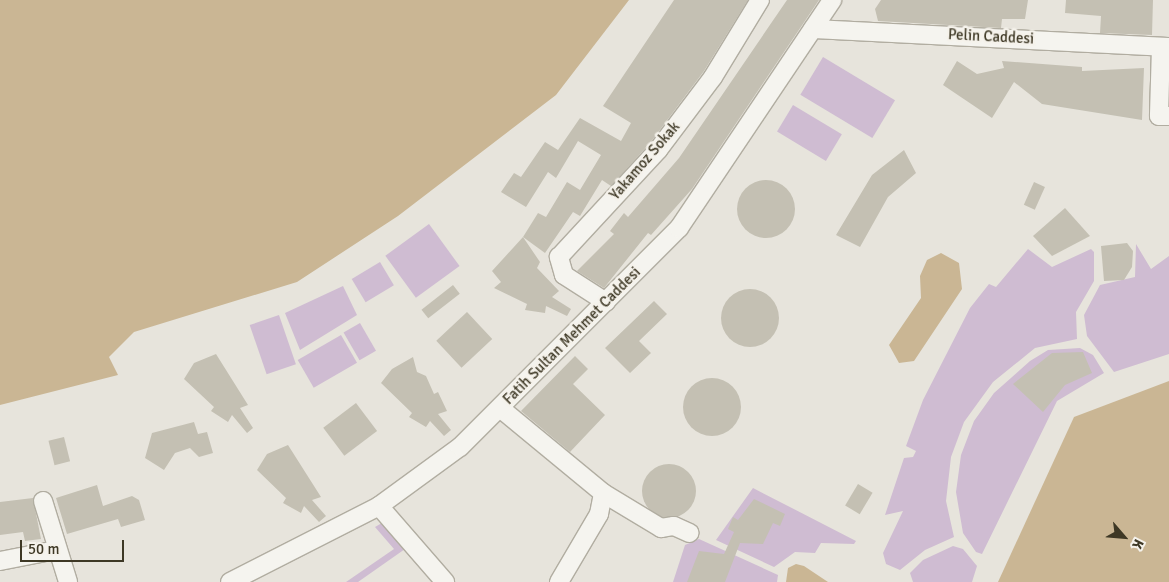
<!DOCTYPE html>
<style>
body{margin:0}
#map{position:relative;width:1169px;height:582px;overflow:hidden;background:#e7e4dc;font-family:Signika,sans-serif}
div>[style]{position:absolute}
.green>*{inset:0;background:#cfbcd2;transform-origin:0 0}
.water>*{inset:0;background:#cab694}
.building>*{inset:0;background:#c4c0b3;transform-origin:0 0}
.round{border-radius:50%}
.roads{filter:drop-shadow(1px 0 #b1ada1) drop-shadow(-1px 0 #b1ada1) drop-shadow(0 1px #b1ada1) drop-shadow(0 -1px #b1ada1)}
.minor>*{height:18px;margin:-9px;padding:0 9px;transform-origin:9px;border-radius:9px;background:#f5f4ef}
span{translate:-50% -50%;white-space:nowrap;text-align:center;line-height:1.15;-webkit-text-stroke:5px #f5f2eb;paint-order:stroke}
.street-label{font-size:15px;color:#3e3825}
.north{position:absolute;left:1099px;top:512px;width:50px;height:50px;-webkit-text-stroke:4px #f5f2eb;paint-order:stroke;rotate:117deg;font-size:14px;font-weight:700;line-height:20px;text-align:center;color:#3e3825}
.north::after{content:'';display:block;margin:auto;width:18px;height:22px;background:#3e3825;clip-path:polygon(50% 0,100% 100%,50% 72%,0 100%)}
.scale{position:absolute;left:20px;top:540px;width:104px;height:22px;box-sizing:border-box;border:2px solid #3e3825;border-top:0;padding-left:6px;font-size:15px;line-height:18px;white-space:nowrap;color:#3e3825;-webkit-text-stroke:4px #f5f2eb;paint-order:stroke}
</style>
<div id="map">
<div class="green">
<div style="left:823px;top:57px;width:84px;height:44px;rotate:31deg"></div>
<div style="left:793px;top:105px;width:57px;height:31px;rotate:31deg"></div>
<div style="left:429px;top:224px;width:52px;height:54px;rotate:54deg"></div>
<div style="clip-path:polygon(1136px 244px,1151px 269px,1169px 256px,1169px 354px,1114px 372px,1087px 336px,1084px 315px,1100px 285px,1135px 277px)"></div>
<div style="clip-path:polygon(1028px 249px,1052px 267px,1091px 249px,1094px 252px,1094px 281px,1076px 312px,1077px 339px,1035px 348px,993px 382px,964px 422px,951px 457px,946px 501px,954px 537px,925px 550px,900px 570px,886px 564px,883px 553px,903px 511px,885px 515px,904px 458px,913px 457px,916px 451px,906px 446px,923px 400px,970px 308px,989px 284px,996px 287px)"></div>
<div style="left:380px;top:262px;width:27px;height:33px;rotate:59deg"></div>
<div style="clip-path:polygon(343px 286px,357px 315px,300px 350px,285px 313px)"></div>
<div style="left:279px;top:315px;width:52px;height:31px;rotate:71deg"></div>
<div style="left:360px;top:323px;width:32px;height:19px;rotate:60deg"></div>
<div style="left:341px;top:335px;width:32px;height:50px;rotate:60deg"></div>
<div style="clip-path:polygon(1080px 348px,1093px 355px,1104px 373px,1057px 401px,982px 554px,976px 552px,963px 533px,956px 492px,961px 455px,974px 421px,994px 393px,1030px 361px,1048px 350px)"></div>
<div style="clip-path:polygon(753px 488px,856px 541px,854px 544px,821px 543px,815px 553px,795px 552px,774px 567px,716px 540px)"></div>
<div style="clip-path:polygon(382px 523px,405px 549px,358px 582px,346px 582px,394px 549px,375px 527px)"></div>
<div style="clip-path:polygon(699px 539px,778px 575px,777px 582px,673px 582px,685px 545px)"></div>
<div style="clip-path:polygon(953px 546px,963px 549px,977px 566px,972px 582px,913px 582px,910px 573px,923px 560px)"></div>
</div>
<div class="water">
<div style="clip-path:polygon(0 0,629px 0,556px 95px,398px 216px,297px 282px,134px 332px,109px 357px,118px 375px,0 405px)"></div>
<div style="clip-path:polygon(941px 253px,959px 263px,962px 289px,914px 361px,899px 363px,889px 345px,921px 298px,920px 276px,927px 260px)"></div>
<div style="clip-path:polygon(1169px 381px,1169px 582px,998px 582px,1074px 417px)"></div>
<div style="clip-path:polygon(796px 564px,804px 566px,828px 582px,786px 582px,788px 568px)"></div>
</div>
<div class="building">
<div style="clip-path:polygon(674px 0,748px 0,704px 71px,650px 143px,611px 186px,602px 180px,580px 216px,573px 212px,545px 253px,523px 237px,538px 213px,546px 217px,567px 182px,580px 190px,601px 155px,578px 141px,556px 178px,548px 172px,526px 207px,501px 192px,514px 173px,521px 177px,545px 142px,558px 150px,580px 118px,621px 141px,631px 123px,603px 106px)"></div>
<div style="clip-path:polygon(787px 0,819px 0,692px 189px,651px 235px,648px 233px,604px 288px,577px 271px,614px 234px,610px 231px,624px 213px,628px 217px,679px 158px)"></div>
<div style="clip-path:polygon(881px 0,1028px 0,1025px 19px,1002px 19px,1001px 28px,878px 21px,875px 9px)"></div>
<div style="clip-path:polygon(1066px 0,1153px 0,1152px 35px,1100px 33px,1101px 16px,1065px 13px)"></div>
<div style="clip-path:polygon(957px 61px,977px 74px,1004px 68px,1002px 61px,1082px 67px,1082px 71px,1144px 68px,1142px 120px,1042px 104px,1014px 82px,992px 118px,943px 85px)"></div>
<div style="clip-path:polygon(904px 150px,916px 173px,888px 197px,860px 247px,836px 235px,872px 175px)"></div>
<div class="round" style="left:737px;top:180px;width:58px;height:58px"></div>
<div style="left:1034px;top:182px;width:12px;height:25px;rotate:24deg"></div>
<div style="clip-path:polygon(1065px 208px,1090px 236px,1052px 256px,1033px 236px)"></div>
<div style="clip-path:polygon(523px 237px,540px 262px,537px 268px,559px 291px,552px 297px,571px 309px,567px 316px,546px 306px,545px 313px,525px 310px,527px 304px,494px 288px,501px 282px,492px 271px)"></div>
<div style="clip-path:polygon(1127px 243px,1133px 251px,1132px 267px,1124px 280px,1104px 281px,1101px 246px)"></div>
<div style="left:453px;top:285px;width:11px;height:40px;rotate:52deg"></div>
<div class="round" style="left:721px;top:289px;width:58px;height:58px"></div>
<div style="clip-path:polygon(654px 301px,667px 314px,639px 341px,651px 353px,630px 373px,605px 348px)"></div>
<div style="left:467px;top:312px;width:37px;height:42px;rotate:47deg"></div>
<div style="clip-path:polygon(1083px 352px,1092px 373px,1065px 385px,1043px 412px,1013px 384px,1052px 353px)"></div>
<div style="clip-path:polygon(216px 354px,248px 405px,240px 408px,253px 428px,247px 433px,232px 415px,228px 422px,211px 411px,214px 407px,184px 379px,194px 363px)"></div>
<div style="clip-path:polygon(575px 356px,588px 369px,573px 384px,605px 415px,570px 452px,521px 411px)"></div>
<div style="clip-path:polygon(413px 357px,417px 372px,426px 376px,434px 394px,438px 392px,447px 411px,438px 414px,451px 430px,444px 436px,430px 421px,426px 427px,409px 417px,412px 413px,381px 383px,392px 369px)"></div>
<div class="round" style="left:683px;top:378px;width:58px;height:58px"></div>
<div style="left:356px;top:403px;width:35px;height:41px;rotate:53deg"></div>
<div style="clip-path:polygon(194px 422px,198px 434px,207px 432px,213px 453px,199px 457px,190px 448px,175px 453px,164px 470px,145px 458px,152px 433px)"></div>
<div style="left:64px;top:437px;width:25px;height:16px;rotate:76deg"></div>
<div style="clip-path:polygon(288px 445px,321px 497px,312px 500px,326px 516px,319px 522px,304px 506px,301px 513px,283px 503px,286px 498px,257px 470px,267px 454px)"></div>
<div class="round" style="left:642px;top:464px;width:54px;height:54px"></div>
<div style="left:858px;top:484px;width:17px;height:25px;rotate:31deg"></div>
<div style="clip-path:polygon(97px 485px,103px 506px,132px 496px,139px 500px,145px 520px,121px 527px,118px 519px,67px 534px,56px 498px)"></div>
<div style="clip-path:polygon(33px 498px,41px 539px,25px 541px,23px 532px,0 535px,0 502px)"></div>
<div style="clip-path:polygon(754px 499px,785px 514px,780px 526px,773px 523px,763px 544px,740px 543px,725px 582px,687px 582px,699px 551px,724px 554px,734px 532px,728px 529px,733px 517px,738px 520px)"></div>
</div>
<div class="roads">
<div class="minor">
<div style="left:813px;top:29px;width:356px;rotate:2.9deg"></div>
<div style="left:1161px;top:47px;width:69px;rotate:91.7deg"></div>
<div style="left:1159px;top:116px;width:10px"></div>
<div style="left:606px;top:302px;width:50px;rotate:-147.3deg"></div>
<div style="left:564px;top:275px;width:19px;rotate:-106deg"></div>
<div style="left:559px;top:257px;width:146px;rotate:-47.2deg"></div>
<div style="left:658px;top:150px;width:91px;rotate:-53deg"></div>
<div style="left:713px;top:77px;width:90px;rotate:-58.6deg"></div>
<div style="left:500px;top:408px;width:134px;rotate:39.5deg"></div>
<div style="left:603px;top:493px;width:68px;rotate:31.1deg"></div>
<div style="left:661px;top:528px;width:13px;rotate:-9deg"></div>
<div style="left:674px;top:526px;width:17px;rotate:24deg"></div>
<div style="left:43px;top:501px;width:85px;rotate:72.8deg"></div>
<div style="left:379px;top:506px;width:101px;rotate:49deg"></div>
<div style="left:0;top:561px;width:57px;rotate:-11.1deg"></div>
<div style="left:230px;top:582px;width:167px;rotate:-27deg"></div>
<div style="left:379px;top:506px;width:100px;rotate:-36.1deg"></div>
<div style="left:460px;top:447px;width:310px;rotate:-45deg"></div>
<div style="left:679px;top:228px;width:275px;rotate:-56.1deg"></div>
<div style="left:559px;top:582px;width:79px;rotate:-59.5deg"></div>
<div style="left:599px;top:514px;width:21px;rotate:-79deg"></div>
</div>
</div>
<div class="street-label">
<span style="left:991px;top:37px;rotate:3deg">Pelin Caddesi</span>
<span style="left:645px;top:161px;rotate:-49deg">Yakamoz Sokak</span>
<span style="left:572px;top:336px;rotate:-45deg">Fatih Sultan Mehmet Caddesi</span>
</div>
<div class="north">K</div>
<div class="scale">50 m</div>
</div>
